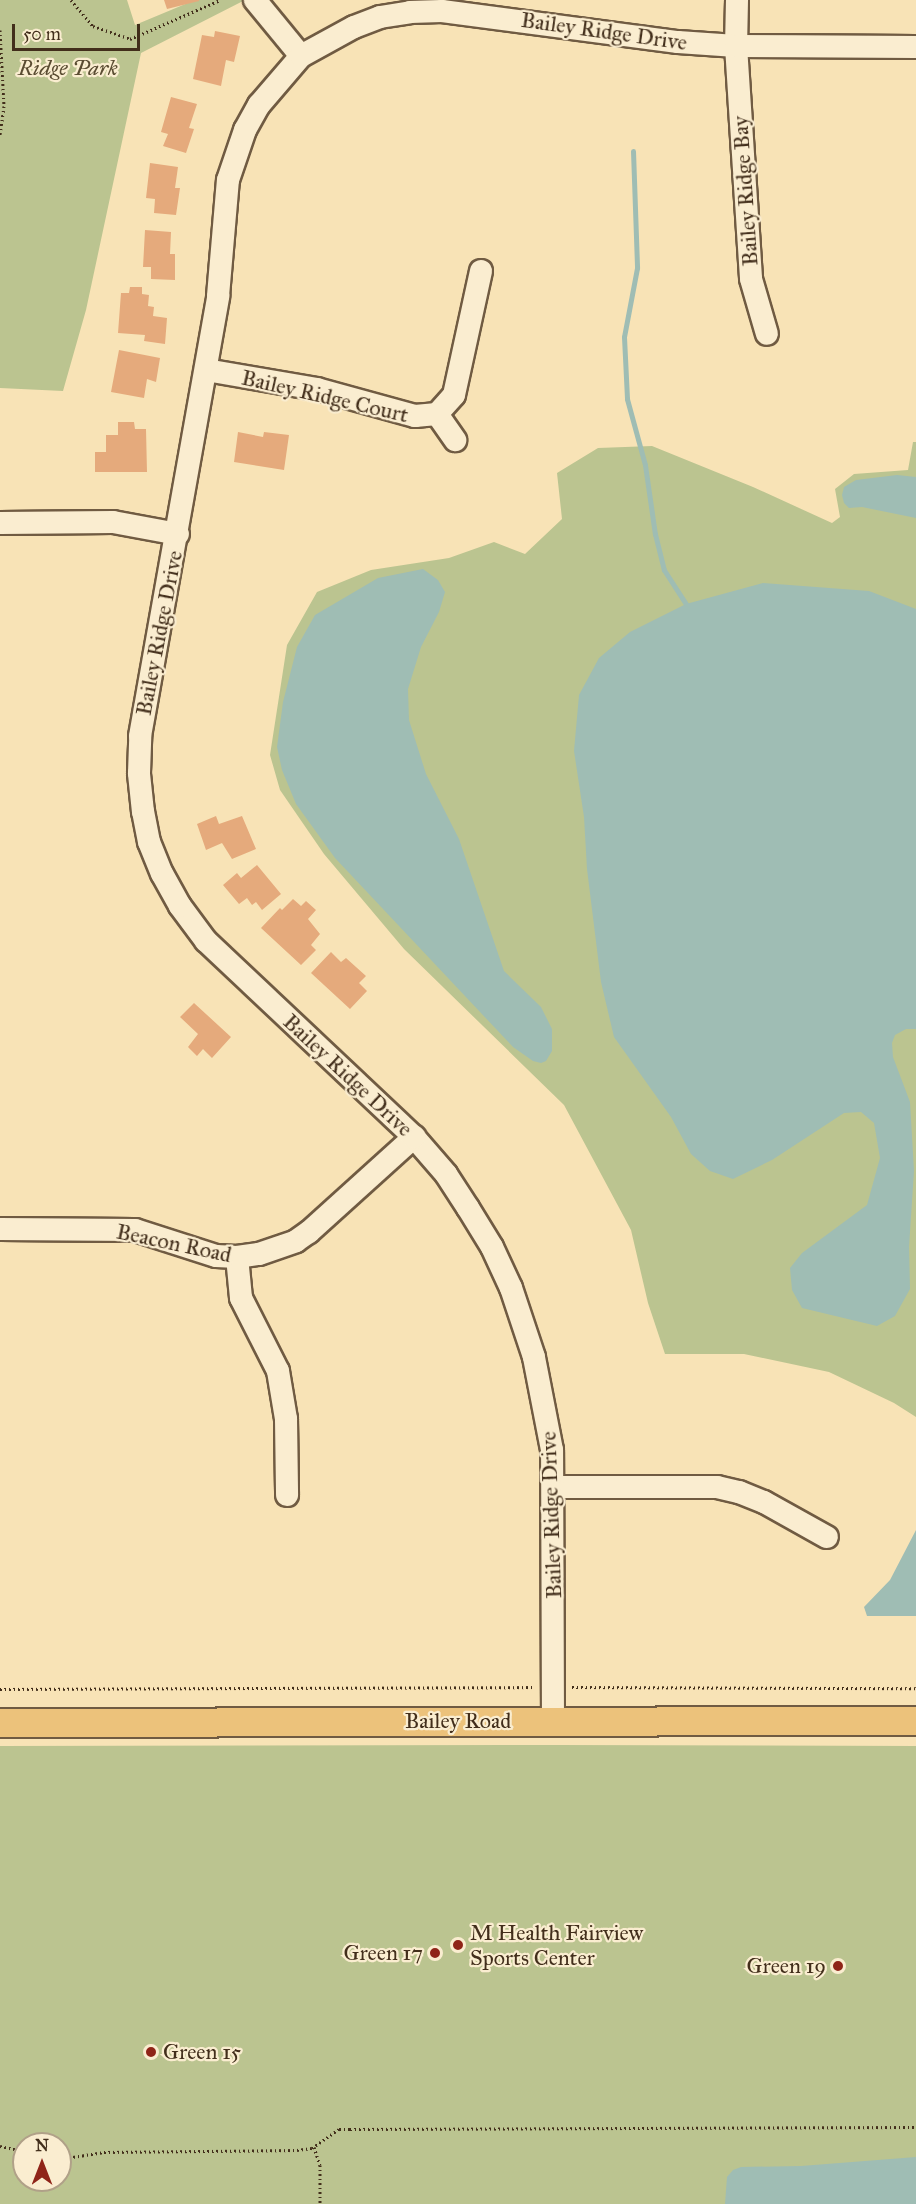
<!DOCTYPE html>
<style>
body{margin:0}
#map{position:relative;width:916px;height:2204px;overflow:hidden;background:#f8e3b6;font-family:"IM FELL Great Primer",serif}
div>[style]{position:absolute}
.green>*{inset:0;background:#bbc490}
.water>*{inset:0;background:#9fbdb4}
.stream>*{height:5px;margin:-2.5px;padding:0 2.5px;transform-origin:2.5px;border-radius:2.5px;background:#9fbdb4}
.building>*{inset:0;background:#e5aa7c}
.path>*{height:3px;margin-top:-1.5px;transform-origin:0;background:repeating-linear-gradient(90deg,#422e1b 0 1.5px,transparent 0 4.5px)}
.roads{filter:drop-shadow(2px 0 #705b42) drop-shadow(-2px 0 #705b42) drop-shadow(0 2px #705b42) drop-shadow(0 -2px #705b42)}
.minor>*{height:22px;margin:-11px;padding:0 11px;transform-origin:11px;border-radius:11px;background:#faedd0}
.major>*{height:28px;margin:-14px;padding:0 14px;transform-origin:14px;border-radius:14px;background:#ecc27b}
.dots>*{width:16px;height:16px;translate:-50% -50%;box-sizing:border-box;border:3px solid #faedd0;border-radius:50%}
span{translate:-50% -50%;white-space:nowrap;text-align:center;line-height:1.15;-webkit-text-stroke:4.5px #faedd0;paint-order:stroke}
.street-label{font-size:22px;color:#422e1b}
.park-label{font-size:22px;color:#5a4c32;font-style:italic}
.poi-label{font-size:22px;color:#422e1b}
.left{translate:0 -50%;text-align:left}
.right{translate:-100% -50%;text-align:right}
.north{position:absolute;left:12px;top:2132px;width:60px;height:60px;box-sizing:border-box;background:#faedd0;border:2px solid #b0a188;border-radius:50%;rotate:0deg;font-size:16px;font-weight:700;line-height:24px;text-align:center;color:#422e1b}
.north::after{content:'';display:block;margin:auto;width:21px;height:27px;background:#8f2418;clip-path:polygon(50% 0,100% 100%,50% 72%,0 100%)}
.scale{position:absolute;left:12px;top:24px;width:128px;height:27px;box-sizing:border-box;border:3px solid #422e1b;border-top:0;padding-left:8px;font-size:18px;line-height:21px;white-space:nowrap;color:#422e1b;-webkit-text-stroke:4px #faedd0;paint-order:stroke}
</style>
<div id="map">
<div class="green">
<div style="clip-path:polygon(0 0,127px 0,135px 25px,195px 0,245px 0,141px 53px,86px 310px,63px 391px,0 388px)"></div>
<div style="clip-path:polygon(913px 442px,916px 442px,916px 1417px,894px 1403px,829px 1372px,744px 1354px,665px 1354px,648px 1303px,631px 1230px,564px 1105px,404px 949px,324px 854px,280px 790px,270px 755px,287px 645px,317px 592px,371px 570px,449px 558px,494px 542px,525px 554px,562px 519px,557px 473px,598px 448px,652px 446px,753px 487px,832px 523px,840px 517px,835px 489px,854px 474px,908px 470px)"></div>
<div style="clip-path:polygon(evenodd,554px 1745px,916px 1746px,916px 2204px,0 2204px,0 1746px,554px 1745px,24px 2144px,60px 2144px,60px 2180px,24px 2180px,24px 2144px)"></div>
</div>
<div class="water">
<div style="clip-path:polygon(897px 475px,916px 477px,916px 518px,862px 507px,849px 508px,844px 503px,842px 495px,844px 487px,856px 480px)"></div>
<div style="clip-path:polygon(423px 569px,438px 580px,445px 592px,439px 612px,421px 647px,408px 689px,409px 720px,426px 774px,459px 839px,504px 971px,541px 1007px,552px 1029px,552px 1051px,546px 1061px,541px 1063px,533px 1061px,513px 1047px,335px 858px,296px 804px,282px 770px,277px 747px,283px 702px,297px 647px,315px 615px,378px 578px)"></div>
<div style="clip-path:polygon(763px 583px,869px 591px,916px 609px,916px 1029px,906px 1029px,895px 1035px,892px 1043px,893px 1057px,910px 1102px,914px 1171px,909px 1247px,910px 1289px,895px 1316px,877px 1326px,802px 1308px,792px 1290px,790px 1268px,802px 1253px,867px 1205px,880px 1158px,874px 1123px,861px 1112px,844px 1113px,772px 1160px,733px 1179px,710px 1171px,691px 1154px,671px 1117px,614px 1037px,601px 982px,587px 869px,584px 817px,574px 751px,579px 695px,599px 658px,630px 632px,686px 604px)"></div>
<div style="clip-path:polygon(916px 1530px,916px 1616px,867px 1616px,864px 1607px,890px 1580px)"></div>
<div style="clip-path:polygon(916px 2157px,916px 2204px,725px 2204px,727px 2177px,733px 2170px,741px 2167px,801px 2166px)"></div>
</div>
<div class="stream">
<div style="left:633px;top:151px;width:117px;rotate:88deg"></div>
<div style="left:637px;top:268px;width:70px;rotate:100.7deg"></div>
<div style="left:624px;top:337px;width:62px;rotate:87.2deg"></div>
<div style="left:627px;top:399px;width:68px;rotate:74.7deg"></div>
<div style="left:645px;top:465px;width:70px;rotate:81.8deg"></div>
<div style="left:655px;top:534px;width:37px;rotate:76deg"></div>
<div style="left:664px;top:570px;width:40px;rotate:57.1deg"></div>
</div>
<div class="building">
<div style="clip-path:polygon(164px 0,199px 0,199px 1px,167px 9px)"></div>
<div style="clip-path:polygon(215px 31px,240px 36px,234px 62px,226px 60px,221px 86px,193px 79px,202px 35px,214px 37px)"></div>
<div style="clip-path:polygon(171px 97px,197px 104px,189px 128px,194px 129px,186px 153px,163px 146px,168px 134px,161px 132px)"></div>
<div style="clip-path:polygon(150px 163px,178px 167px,175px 188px,180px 188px,176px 215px,154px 213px,155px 199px,146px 198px)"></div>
<div style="clip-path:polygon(145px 230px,171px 232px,170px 254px,175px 254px,175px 280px,151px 279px,151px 267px,143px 267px)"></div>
<div style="clip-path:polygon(130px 287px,142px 287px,142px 294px,149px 295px,148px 306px,154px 307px,153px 316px,167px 318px,165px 344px,144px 341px,145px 335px,118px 333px,121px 293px,129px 293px)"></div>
<div style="clip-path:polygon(119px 350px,160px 358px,156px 382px,147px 379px,144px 398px,111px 392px)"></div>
<div style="clip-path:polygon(118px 422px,134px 422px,135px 429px,146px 429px,147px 472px,95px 472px,95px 452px,106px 452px,106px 435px,118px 435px)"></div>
<div style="clip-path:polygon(238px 432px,263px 437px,264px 432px,289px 435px,284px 470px,234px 462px)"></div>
<div style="clip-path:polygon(216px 816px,219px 824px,242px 816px,256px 849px,232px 859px,222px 843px,206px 850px,197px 824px)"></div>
<div style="clip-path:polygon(257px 865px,281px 894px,262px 910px,256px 902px,252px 905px,247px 898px,239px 904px,223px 885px,237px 873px,241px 878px)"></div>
<div style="clip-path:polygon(293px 899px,301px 906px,306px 901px,316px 910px,308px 919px,320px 934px,311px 945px,316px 950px,301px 965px,261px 928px,280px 908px,282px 910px)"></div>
<div style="clip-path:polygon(331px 952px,341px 962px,346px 958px,366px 976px,359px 983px,367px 991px,350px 1009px,311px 973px)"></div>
<div style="clip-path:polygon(194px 1003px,231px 1037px,212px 1058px,203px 1049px,197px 1056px,188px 1047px,198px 1034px,180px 1017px)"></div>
</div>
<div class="path">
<div style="left:71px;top:0;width:34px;rotate:50deg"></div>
<div style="left:93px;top:26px;width:39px;rotate:19deg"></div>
<div style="left:130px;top:39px;width:98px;rotate:-23.4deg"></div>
<div style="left:0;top:30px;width:76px;rotate:87deg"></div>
<div style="left:4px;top:106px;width:30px;rotate:98deg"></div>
<div style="left:572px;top:1687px;width:344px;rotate:0.2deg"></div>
<div style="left:0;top:1689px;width:535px;rotate:-0.21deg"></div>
<div style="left:0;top:2146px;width:25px;rotate:12deg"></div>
<div style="left:314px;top:2147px;width:19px;rotate:72deg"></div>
<div style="left:320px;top:2165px;width:39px;rotate:90deg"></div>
<div style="left:60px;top:2159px;width:45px;rotate:-9deg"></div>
<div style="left:104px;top:2152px;width:193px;rotate:-0.6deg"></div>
<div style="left:297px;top:2150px;width:15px;rotate:-8deg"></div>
<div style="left:312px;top:2148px;width:33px;rotate:-35deg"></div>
<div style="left:339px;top:2129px;width:11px"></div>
<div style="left:350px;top:2129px;width:566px;rotate:-0.2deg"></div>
</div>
<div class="roads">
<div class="minor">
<div style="left:255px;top:0;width:72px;rotate:50.6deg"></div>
<div style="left:737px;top:0;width:46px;rotate:91.2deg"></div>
<div style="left:736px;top:46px;width:233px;rotate:86.3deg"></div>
<div style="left:751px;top:279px;width:57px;rotate:73.8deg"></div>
<div style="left:206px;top:370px;width:113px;rotate:9.7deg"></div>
<div style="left:317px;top:389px;width:102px;rotate:15.4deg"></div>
<div style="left:415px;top:416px;width:22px;rotate:-5deg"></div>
<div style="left:437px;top:414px;width:25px;rotate:-48deg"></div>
<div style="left:454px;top:395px;width:127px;rotate:-77.7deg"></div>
<div style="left:437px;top:414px;width:32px;rotate:55deg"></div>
<div style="left:0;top:523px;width:113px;rotate:-0.5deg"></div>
<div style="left:113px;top:522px;width:66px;rotate:10.5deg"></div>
<div style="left:0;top:1229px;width:135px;rotate:0.4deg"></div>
<div style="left:135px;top:1230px;width:85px;rotate:17.8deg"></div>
<div style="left:216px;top:1256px;width:21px;rotate:3deg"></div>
<div style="left:237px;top:1257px;width:22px;rotate:-8deg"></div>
<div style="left:259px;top:1254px;width:39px;rotate:-19deg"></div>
<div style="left:296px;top:1241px;width:16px;rotate:-35deg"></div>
<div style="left:309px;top:1232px;width:142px;rotate:-42.1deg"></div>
<div style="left:237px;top:1257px;width:41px;rotate:84.4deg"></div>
<div style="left:241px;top:1298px;width:82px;rotate:63.1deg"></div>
<div style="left:278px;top:1371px;width:49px;rotate:80.5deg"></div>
<div style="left:286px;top:1419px;width:76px;rotate:89.2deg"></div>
<div style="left:553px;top:1487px;width:164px"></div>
<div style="left:717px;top:1487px;width:23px;rotate:13deg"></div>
<div style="left:739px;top:1492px;width:27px;rotate:22deg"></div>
<div style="left:764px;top:1502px;width:72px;rotate:29.1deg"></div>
<div style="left:553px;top:1720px;width:270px;rotate:-90.2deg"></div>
<div style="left:552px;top:1450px;width:95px;rotate:-101deg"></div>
<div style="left:534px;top:1357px;width:73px;rotate:-108.4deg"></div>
<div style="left:511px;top:1288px;width:45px;rotate:-114.9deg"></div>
<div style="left:492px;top:1247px;width:46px;rotate:-121.6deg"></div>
<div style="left:468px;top:1208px;width:40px;rotate:-122.9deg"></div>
<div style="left:446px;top:1174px;width:49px;rotate:-130.9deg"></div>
<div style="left:414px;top:1137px;width:286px;rotate:-136.7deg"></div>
<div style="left:206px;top:941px;width:44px;rotate:-126.6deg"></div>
<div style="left:180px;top:906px;width:37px;rotate:-119deg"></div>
<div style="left:162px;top:874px;width:35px;rotate:-112deg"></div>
<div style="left:149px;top:842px;width:31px;rotate:-101deg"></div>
<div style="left:143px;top:812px;width:39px;rotate:-96deg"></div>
<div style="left:139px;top:773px;width:37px;rotate:-88deg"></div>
<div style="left:140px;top:736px;width:447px;rotate:-79.9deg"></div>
<div style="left:218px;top:296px;width:116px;rotate:-85.1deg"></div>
<div style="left:228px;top:180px;width:53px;rotate:-71.2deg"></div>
<div style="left:245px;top:130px;width:29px;rotate:-61deg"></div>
<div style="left:259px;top:105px;width:65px;rotate:-49.4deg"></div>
<div style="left:301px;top:56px;width:60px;rotate:-28.7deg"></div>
<div style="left:354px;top:27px;width:28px;rotate:-21deg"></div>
<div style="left:380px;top:17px;width:30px;rotate:-9deg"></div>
<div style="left:410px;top:12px;width:32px;rotate:-2deg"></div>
<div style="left:442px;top:11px;width:238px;rotate:7.5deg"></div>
<div style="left:678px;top:42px;width:58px;rotate:3.9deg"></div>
<div style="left:736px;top:46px;width:180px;rotate:0.3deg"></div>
</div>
<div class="major">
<div style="left:0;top:1723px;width:916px;rotate:-0.13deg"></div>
</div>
</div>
<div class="dots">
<div style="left:458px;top:1945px;background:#8f2418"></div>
<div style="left:435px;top:1953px;background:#8f2418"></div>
<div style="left:838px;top:1966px;background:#8f2418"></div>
<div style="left:151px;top:2052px;background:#8f2418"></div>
</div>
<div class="street-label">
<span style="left:604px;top:31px;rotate:8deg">Bailey Ridge Drive</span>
<span style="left:745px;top:191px;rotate:-94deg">Bailey Ridge Bay</span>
<span style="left:325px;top:396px;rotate:13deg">Bailey Ridge Court</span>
<span style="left:159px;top:633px;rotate:-79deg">Bailey Ridge Drive</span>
<span style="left:348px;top:1075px;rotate:43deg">Bailey Ridge Drive</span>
<span style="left:174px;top:1243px;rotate:12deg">Beacon Road</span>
<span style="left:551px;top:1515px;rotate:-92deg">Bailey Ridge Drive</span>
<span style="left:458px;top:1721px">Bailey Road</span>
</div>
<div class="park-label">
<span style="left:68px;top:68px">Ridge Park</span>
</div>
<div class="poi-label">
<span class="left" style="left:470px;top:1945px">M Health Fairview<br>Sports Center</span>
<span class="right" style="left:423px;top:1953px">Green 17</span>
<span class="right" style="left:826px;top:1966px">Green 19</span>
<span class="left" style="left:163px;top:2052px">Green 15</span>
</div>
<div class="north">N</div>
<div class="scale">50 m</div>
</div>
